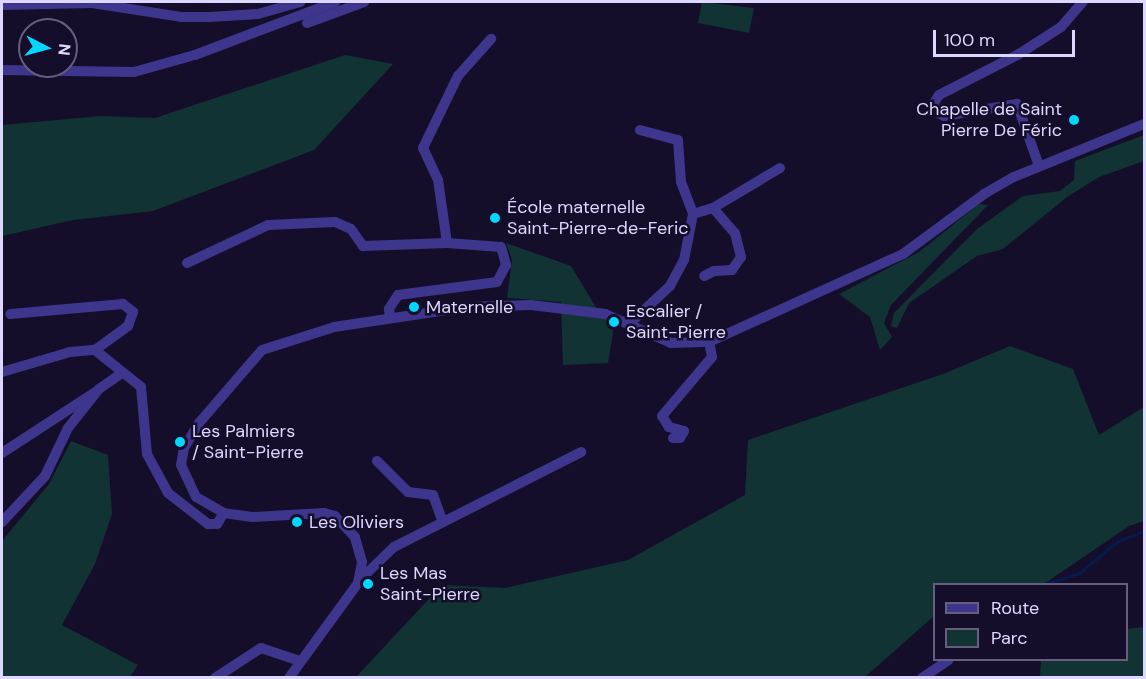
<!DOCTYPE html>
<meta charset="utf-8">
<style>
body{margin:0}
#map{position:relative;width:1146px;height:679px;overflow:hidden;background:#150e2a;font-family:"DM Sans",sans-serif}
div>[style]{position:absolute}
.green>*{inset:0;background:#113334}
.stream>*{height:3px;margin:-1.5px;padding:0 1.5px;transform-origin:1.5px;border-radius:1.5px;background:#061b4b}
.minor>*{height:10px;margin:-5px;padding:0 5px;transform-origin:5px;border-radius:5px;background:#3e368c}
.dots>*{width:16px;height:16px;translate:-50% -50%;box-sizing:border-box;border:3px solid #150e2a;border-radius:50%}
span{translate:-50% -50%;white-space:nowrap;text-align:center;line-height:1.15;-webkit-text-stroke:5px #150e2a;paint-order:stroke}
.poi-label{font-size:18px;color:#ded7ff}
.right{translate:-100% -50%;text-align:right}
.left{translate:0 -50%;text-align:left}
.frame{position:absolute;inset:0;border:3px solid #ded7ff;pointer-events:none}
.legend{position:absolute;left:933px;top:583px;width:195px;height:78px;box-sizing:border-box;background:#150e2a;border:2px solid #655e7f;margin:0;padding:8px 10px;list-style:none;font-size:18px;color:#ded7ff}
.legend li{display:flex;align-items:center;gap:12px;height:30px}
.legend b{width:30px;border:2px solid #655e7f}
.north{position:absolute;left:18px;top:18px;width:60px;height:60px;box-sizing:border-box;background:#150e2a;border:2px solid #655e7f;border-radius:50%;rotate:96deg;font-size:16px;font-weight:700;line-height:24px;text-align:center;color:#ded7ff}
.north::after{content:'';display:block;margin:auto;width:21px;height:27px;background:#03d6ff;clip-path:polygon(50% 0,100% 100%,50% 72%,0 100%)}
.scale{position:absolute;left:933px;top:30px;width:142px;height:27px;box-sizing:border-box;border:3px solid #ded7ff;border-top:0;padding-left:8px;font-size:18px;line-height:21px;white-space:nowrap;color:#ded7ff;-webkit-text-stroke:4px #150e2a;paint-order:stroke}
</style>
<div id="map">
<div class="green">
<div style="clip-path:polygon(702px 2px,754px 8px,749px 33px,698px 23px)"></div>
<div style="clip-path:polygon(345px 55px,393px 64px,314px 150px,153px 211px,73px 220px,2px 236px,2px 125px,100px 116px,155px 118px)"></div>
<div style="clip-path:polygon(1144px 135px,1144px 161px,1099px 177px,1067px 197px,1003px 249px,977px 256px,909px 303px,897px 328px,891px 326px,894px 313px,977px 229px,1023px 196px,1060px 191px,1074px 180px,1075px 161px)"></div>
<div style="clip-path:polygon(979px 204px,988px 205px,891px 305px,884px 323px,892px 337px,880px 350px,870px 317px,839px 294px,919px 252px)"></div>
<div style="clip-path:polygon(506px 243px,571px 266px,601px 316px,615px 321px,608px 363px,563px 365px,561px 302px,507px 298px,512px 260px)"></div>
<div style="clip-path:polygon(1010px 346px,1073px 369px,1099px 435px,1144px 407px,1144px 521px,1129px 526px,1044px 584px,934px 584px,934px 616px,865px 677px,356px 677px,442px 585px,505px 588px,628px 560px,745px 495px,748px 440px,943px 374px)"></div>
<div style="clip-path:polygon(71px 441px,108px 455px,112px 514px,95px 564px,62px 625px,138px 665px,130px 677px,2px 677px,2px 541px,49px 484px)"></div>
<div style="clip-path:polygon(1144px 627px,1144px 677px,1040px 677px,1041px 660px,1126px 660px,1127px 629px)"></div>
</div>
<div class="stream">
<div style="left:1044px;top:584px;width:37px;rotate:-17deg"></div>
<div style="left:1079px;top:573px;width:50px;rotate:-39.4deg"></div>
<div style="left:1118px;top:541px;width:28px;rotate:-21deg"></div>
</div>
<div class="minor">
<div style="left:2px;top:5px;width:90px;rotate:-1.3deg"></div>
<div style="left:92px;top:3px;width:90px;rotate:8.9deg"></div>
<div style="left:181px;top:17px;width:28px"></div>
<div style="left:209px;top:17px;width:49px;rotate:-3.5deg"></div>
<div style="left:258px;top:14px;width:44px;rotate:-15.9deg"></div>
<div style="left:307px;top:23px;width:61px;rotate:-20.2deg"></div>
<div style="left:2px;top:70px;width:132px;rotate:0.9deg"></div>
<div style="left:134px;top:72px;width:63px;rotate:-15.6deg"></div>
<div style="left:195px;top:55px;width:150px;rotate:-20.7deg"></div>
<div style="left:640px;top:130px;width:39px;rotate:15deg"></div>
<div style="left:678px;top:140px;width:42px;rotate:85.9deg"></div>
<div style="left:681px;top:182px;width:34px;rotate:69deg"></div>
<div style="left:1039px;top:166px;width:66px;rotate:-109.5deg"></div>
<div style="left:1017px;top:104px;width:74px;rotate:170.7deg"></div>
<div style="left:944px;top:116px;width:9px;rotate:-153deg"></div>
<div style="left:936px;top:112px;width:9px;rotate:-103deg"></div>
<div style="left:934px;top:103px;width:9px;rotate:-58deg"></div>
<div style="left:939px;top:95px;width:90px;rotate:-27.1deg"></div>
<div style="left:1019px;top:54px;width:50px;rotate:-32.7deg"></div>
<div style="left:1061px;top:27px;width:33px;rotate:-49deg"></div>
<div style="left:713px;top:208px;width:78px;rotate:-30.8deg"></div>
<div style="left:447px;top:243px;width:64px;rotate:-98.1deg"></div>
<div style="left:438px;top:180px;width:35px;rotate:-115deg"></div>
<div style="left:423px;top:148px;width:80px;rotate:-64.1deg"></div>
<div style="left:458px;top:76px;width:50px;rotate:-48.3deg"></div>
<div style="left:187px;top:263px;width:89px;rotate:-25.1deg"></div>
<div style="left:268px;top:225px;width:67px;rotate:-2.6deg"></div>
<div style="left:335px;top:222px;width:17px;rotate:24deg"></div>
<div style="left:351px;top:229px;width:21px;rotate:55deg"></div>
<div style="left:363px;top:246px;width:84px;rotate:-2deg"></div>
<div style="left:447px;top:243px;width:54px;rotate:4.2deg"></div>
<div style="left:501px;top:247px;width:19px;rotate:74deg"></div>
<div style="left:506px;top:265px;width:19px;rotate:118deg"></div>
<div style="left:497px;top:282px;width:100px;rotate:172.5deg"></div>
<div style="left:398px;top:295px;width:17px;rotate:123deg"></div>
<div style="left:389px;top:309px;width:9px;rotate:84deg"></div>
<div style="left:629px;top:324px;width:56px;rotate:-42.8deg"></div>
<div style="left:670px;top:286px;width:30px;rotate:-62deg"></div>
<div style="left:684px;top:260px;width:47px;rotate:-78.9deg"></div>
<div style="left:693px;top:214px;width:21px;rotate:-17deg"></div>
<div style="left:713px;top:208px;width:33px;rotate:49deg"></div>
<div style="left:735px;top:233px;width:25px;rotate:76deg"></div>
<div style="left:741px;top:257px;width:16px;rotate:125deg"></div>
<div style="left:732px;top:270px;width:18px;rotate:177deg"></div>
<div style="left:714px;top:271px;width:11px;rotate:153deg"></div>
<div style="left:95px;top:350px;width:59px;rotate:38.8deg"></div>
<div style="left:141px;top:387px;width:67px;rotate:84.9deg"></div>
<div style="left:147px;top:454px;width:44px;rotate:61.7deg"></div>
<div style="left:168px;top:493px;width:51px;rotate:37.8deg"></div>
<div style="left:208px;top:524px;width:9px"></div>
<div style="left:217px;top:524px;width:13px;rotate:-58deg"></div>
<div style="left:2px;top:372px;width:71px;rotate:-16.4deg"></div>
<div style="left:70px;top:352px;width:25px;rotate:-5deg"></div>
<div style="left:95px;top:350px;width:41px;rotate:-36deg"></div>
<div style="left:128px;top:326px;width:15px;rotate:-70deg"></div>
<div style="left:133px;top:312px;width:13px;rotate:-141deg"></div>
<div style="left:123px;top:304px;width:113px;rotate:174.9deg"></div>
<div style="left:673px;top:438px;width:7px"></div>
<div style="left:680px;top:438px;width:8px;rotate:-60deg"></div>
<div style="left:684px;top:431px;width:16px;rotate:-165deg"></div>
<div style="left:669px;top:427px;width:13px;rotate:-122deg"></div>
<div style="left:662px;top:416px;width:77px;rotate:-49.7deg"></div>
<div style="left:712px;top:357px;width:15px;rotate:-101deg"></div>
<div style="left:2px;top:453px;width:113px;rotate:-33.1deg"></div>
<div style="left:377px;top:461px;width:44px;rotate:45deg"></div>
<div style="left:408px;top:492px;width:25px;rotate:7deg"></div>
<div style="left:433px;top:495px;width:29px;rotate:70deg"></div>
<div style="left:2px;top:522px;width:63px;rotate:-46.9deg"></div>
<div style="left:45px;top:476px;width:53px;rotate:-64.4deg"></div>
<div style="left:68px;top:428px;width:50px;rotate:-51.5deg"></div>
<div style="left:99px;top:389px;width:29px;rotate:-35deg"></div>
<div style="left:361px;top:573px;width:7px;rotate:-8deg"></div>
<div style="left:368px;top:572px;width:36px;rotate:-44deg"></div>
<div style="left:394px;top:547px;width:210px;rotate:-26.9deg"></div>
<div style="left:215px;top:678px;width:55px;rotate:-33.1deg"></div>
<div style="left:261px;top:648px;width:41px;rotate:18.4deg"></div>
<div style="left:289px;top:678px;width:117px;rotate:-54deg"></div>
<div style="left:358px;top:583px;width:21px;rotate:-79deg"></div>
<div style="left:362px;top:562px;width:26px;rotate:-106deg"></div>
<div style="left:355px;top:537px;width:29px;rotate:-134deg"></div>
<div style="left:335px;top:516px;width:11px;rotate:-165deg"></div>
<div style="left:324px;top:513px;width:72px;rotate:176.8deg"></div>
<div style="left:252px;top:517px;width:28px;rotate:-172deg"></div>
<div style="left:224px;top:513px;width:32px;rotate:-150deg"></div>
<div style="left:196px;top:497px;width:35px;rotate:-115deg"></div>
<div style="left:181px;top:465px;width:17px;rotate:-80deg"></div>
<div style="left:184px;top:448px;width:29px;rotate:-59deg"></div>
<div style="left:199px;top:423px;width:96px;rotate:-49.2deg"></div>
<div style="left:262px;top:350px;width:76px;rotate:-17.7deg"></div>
<div style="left:334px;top:327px;width:134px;rotate:-8.6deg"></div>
<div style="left:466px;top:307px;width:65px;rotate:-1.8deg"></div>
<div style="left:531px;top:305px;width:75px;rotate:6.9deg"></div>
<div style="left:605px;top:314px;width:72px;rotate:23.7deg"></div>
<div style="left:671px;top:343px;width:38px;rotate:-2deg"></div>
<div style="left:709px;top:342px;width:213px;rotate:-24.4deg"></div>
<div style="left:903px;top:254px;width:101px;rotate:-36.5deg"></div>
<div style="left:984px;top:194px;width:34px;rotate:-30deg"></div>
<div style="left:1014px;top:177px;width:140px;rotate:-22.2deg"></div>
<div style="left:922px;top:678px;width:32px;rotate:-34deg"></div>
</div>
<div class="dots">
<div style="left:1074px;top:120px;background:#03d6ff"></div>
<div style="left:495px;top:218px;background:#03d6ff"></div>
<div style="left:414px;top:307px;background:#03d6ff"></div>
<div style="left:614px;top:322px;background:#03d6ff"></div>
<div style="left:180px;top:442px;background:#03d6ff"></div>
<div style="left:297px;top:522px;background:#03d6ff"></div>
<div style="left:368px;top:584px;background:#03d6ff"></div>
</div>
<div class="poi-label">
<span class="right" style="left:1062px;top:120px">Chapelle de Saint<br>Pierre De Féric</span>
<span class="left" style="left:507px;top:218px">École maternelle<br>Saint-Pierre-de-Feric</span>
<span class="left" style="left:426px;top:307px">Maternelle</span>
<span class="left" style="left:626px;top:322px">Escalier /<br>Saint-Pierre</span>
<span class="left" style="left:192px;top:442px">Les Palmiers<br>/ Saint-Pierre</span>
<span class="left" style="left:309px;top:522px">Les Oliviers</span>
<span class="left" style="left:380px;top:584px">Les Mas<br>Saint-Pierre</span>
</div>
<div class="frame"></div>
<ul class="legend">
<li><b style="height:8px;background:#3e368c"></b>Route</li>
<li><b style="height:16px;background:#113334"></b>Parc</li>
</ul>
<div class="north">N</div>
<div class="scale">100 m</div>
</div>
